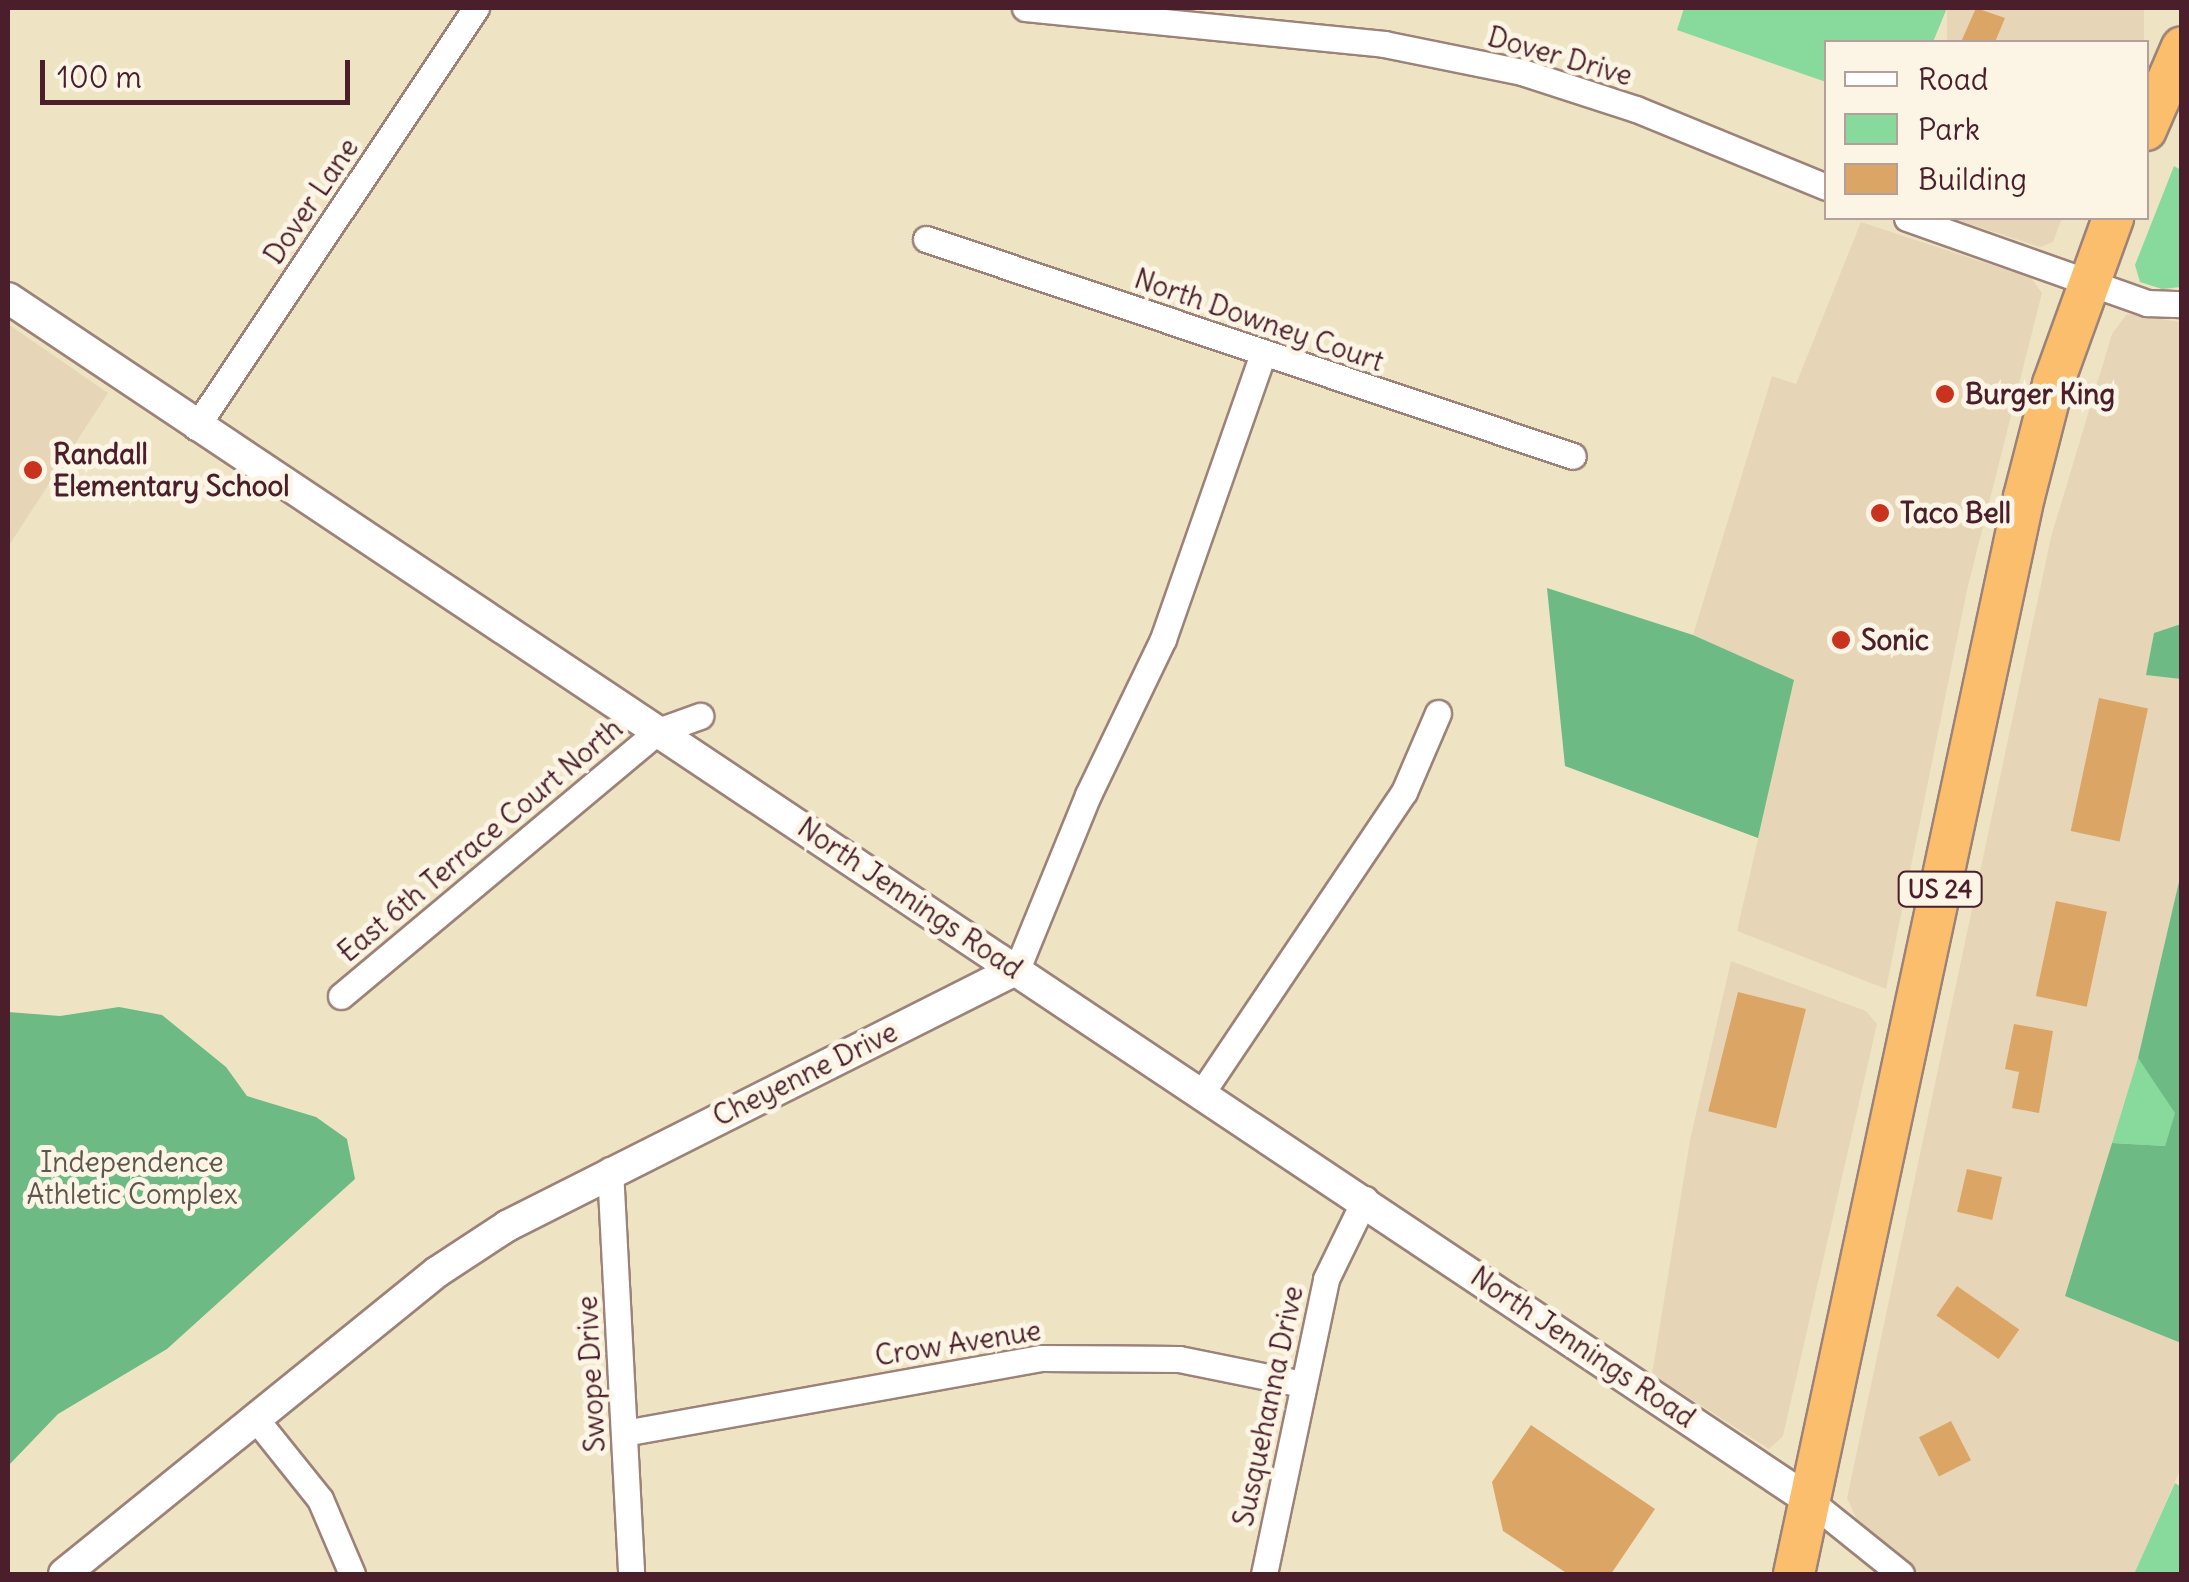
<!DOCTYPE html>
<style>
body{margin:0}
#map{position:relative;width:2189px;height:1582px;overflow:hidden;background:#eee4c4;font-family:Delius,sans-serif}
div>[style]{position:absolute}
.built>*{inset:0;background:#e7d5b7;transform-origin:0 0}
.green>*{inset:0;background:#87da9c}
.forest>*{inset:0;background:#6dba84}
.building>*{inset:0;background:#dba665;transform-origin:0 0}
.roads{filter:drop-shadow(2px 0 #9c8278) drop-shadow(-2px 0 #9c8278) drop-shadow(0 2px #9c8278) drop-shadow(0 -2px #9c8278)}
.minor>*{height:25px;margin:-12.5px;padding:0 12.5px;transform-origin:12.5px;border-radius:12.5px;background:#fff}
.tertiary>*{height:30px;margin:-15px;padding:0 15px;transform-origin:15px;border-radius:15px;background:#fff}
.trunk>*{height:40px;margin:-20px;padding:0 20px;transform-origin:20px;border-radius:20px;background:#fabe6d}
.dots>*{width:28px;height:28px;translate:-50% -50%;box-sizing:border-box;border:5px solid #fcf5e5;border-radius:50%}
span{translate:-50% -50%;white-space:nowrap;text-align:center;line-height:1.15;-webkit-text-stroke:10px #fcf5e5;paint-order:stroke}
.shield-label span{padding:2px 8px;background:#fcf5e5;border:2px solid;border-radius:8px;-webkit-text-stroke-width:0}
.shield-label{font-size:25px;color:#4a1f2b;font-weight:700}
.street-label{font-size:28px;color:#4a1f2b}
.poi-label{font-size:28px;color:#4a1f2b;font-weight:700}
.left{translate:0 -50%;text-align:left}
.park-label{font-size:28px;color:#5c574d}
.frame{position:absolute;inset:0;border:10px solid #4a1f2b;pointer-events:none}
.legend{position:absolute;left:1824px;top:40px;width:325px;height:180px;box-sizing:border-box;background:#fcf5e5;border:2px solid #b59f9b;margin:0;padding:12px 18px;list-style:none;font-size:30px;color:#4a1f2b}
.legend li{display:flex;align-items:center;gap:20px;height:50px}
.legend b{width:50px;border:2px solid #b59f9b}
.scale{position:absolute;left:40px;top:60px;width:310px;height:45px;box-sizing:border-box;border:5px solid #4a1f2b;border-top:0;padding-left:12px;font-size:30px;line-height:35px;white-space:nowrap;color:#4a1f2b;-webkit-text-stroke:8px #fcf5e5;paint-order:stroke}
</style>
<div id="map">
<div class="built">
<div style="left:1947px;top:8px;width:197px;height:37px"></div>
<div style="clip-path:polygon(1951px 218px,2062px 218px,2053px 242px,2040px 247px)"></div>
<div style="clip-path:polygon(1861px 222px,2031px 278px,2042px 293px,1967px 590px,1886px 989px,1737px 931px,1794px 681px,1693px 635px,1772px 376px,1796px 384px)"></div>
<div style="clip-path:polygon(2127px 314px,2181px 322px,2181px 624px,2154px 633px,2146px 675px,2181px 679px,2181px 873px,2138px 1058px,2065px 1296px,2181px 1343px,2181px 1468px,2134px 1574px,1920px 1574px,1858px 1522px,1847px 1498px,2051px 537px,2112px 334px)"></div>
<div style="clip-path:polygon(8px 324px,108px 393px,8px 547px)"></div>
<div style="clip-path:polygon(1731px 961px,1866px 1011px,1877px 1024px,1783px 1436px,1769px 1449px,1652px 1374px,1690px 1140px)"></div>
</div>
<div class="green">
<div style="clip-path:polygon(1684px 8px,1947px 8px,1933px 42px,1826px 42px,1826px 82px,1677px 30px)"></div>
<div style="clip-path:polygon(2174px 166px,2181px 170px,2181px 287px,2162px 289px,2140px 282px,2135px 265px)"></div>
<div style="clip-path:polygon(2138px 1058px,2176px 1112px,2165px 1146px,2112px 1143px)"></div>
<div style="clip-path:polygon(2175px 1483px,2181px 1487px,2181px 1574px,2134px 1574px)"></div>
</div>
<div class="forest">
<div style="clip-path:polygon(1547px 588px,1693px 635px,1794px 680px,1758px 838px,1565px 766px)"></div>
<div style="clip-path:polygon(2181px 624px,2181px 679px,2146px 675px,2154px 633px)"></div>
<div style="clip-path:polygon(2181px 873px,2181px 1343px,2065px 1296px,2112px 1143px,2165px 1146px,2175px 1113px,2138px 1058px)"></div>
<div style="clip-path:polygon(119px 1007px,162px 1015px,226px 1067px,247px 1096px,316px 1117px,347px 1139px,355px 1179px,167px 1349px,58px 1414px,8px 1466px,8px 1012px,60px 1016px)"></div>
</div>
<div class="building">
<div style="clip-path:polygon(1976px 8px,2005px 18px,1995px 42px,1961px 42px)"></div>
<div style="left:2099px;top:698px;width:50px;height:136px;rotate:12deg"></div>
<div style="left:2056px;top:901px;width:52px;height:97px;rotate:12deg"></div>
<div style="left:1738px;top:992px;width:70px;height:123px;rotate:14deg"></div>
<div style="clip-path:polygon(2014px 1024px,2053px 1031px,2039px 1113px,2012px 1108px,2019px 1072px,2005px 1069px)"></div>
<div style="left:1967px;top:1169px;width:36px;height:44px;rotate:13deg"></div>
<div style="left:1957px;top:1286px;width:76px;height:36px;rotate:35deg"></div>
<div style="left:1951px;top:1421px;width:44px;height:36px;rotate:63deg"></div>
<div style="clip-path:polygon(1531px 1425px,1655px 1509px,1611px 1574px,1568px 1574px,1503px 1531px,1492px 1482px)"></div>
</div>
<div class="roads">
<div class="minor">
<div style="left:1025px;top:8px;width:361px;rotate:5.7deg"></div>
<div style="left:1384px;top:44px;width:141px;rotate:11.5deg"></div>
<div style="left:1522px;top:72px;width:120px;rotate:18deg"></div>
<div style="left:1636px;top:109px;width:205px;rotate:22.3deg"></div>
<div style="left:1907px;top:218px;width:255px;rotate:19.5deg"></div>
<div style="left:2147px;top:303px;width:35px;rotate:2deg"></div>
<div style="left:926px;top:239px;width:682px;rotate:18.54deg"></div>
<div style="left:196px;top:427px;width:504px;rotate:-56.25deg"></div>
<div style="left:1017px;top:969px;width:188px;rotate:-67.8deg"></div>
<div style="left:1088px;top:795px;width:173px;rotate:-64.3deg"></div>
<div style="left:1163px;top:639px;width:302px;rotate:-70.7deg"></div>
<div style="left:341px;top:996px;width:413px;rotate:-39.9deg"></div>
<div style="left:658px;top:731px;width:45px;rotate:-19.7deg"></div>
<div style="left:1203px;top:1091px;width:360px;rotate:-56.1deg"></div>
<div style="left:1404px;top:792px;width:86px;rotate:-66.7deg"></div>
<div style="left:610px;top:1170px;width:405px;rotate:87deg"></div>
<div style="left:255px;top:1418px;width:104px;rotate:51.3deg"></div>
<div style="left:320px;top:1499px;width:82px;rotate:66.9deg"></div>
<div style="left:624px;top:1433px;width:424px;rotate:-10.2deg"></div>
<div style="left:1041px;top:1358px;width:138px;rotate:0.4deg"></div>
<div style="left:1179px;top:1359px;width:126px;rotate:11.5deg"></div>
<div style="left:1809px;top:1500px;width:118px;rotate:38.8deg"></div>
<div style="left:1264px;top:1574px;width:301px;rotate:-78.1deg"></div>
<div style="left:1326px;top:1279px;width:89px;rotate:-64deg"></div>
</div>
<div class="tertiary">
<div style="left:8px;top:298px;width:2165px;rotate:33.72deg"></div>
<div style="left:64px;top:1574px;width:480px;rotate:-39deg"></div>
<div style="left:437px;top:1272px;width:84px;rotate:-33.3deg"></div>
<div style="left:507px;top:1226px;width:571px;rotate:-26.74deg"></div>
</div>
<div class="trunk">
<div style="left:2146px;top:130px;width:90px;rotate:-66.6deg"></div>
<div style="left:1794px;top:1574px;width:1101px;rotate:-77.95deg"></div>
<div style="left:2024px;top:497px;width:117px;rotate:-75.6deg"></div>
<div style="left:2053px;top:384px;width:177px;rotate:-70.1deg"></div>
</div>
</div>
<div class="dots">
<div style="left:1945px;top:394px;background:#c8321e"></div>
<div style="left:33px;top:470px;background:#c8321e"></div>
<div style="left:1880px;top:513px;background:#c8321e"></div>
<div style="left:1841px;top:640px;background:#c8321e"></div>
</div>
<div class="shield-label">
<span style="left:1940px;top:889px">US 24</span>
</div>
<div class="street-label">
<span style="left:1560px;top:56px;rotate:16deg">Dover Drive</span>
<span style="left:311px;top:201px;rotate:-56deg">Dover Lane</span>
<span style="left:1259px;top:320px;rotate:19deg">North Downey Court</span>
<span style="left:480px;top:840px;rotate:-40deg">East 6th Terrace Court North</span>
<span style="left:910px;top:898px;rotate:34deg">North Jennings Road</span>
<span style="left:805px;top:1074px;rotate:-26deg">Cheyenne Drive</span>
<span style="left:958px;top:1343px;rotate:-9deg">Crow Avenue</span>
<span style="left:1583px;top:1347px;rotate:34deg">North Jennings Road</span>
<span style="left:591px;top:1374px;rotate:-93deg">Swope Drive</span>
<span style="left:1268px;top:1406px;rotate:-78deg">Susquehanna Drive</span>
</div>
<div class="poi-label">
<span class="left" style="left:1965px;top:394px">Burger King</span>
<span class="left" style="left:53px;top:470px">Randall<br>Elementary School</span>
<span class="left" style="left:1900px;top:513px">Taco Bell</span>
<span class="left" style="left:1861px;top:640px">Sonic</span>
</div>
<div class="park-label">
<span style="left:132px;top:1178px">Independence<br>Athletic Complex</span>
</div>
<div class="frame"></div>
<ul class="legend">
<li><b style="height:12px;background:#fff"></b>Road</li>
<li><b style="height:28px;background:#87da9c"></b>Park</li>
<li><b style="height:28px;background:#dba665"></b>Building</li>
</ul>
<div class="scale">100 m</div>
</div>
